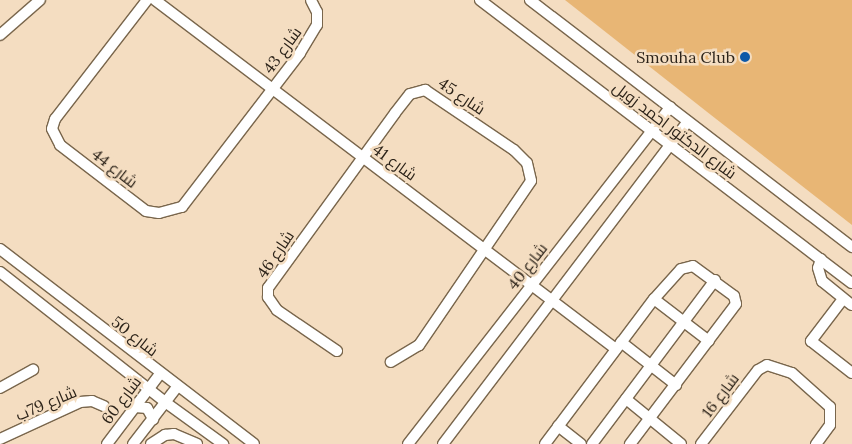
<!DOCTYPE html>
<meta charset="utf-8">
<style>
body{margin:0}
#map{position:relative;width:852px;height:444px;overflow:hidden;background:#f4ddc1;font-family:Lora,Cairo,serif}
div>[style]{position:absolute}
.green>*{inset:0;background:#e8b675}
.roads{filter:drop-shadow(1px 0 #79664c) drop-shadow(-1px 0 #79664c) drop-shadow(0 1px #79664c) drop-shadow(0 -1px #79664c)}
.minor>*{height:10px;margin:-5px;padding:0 5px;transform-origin:5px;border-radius:5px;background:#fff}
.dots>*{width:14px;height:14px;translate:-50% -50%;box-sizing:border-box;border:2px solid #f4ddc1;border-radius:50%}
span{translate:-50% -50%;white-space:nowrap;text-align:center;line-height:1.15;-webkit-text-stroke:5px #f4ddc1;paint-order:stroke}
.street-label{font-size:16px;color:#2c2319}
.poi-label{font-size:16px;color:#2c2319}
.right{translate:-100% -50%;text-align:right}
</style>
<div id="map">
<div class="green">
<div style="clip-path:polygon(565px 0,852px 0,852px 225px,711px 115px)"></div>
</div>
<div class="roads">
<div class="minor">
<div style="left:147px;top:0;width:150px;rotate:127.7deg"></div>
<div style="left:55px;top:119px;width:10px;rotate:107deg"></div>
<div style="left:52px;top:129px;width:18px;rotate:63deg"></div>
<div style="left:60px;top:145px;width:108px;rotate:37.5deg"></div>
<div style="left:146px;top:211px;width:13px;rotate:9deg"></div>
<div style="left:159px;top:213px;width:24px;rotate:-15deg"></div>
<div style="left:182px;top:207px;width:194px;rotate:-52.5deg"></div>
<div style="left:300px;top:53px;width:33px;rotate:-59deg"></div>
<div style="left:317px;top:25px;width:13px;rotate:-90deg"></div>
<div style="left:317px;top:12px;width:13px;rotate:-117deg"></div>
<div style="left:155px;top:0;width:578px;rotate:37.13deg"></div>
<div style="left:480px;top:0;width:467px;rotate:37.3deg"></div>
<div style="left:530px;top:0;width:406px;rotate:37.5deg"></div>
<div style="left:0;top:35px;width:53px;rotate:-41.2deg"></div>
<div style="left:0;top:249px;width:320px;rotate:37.5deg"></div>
<div style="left:821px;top:259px;width:9px;rotate:108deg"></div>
<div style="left:818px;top:268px;width:14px;rotate:73deg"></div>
<div style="left:822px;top:281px;width:38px;rotate:39deg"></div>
<div style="left:0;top:272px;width:210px;rotate:38.2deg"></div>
<div style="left:165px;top:402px;width:72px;rotate:35.9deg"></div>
<div style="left:654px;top:299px;width:69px;rotate:37.4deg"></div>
<div style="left:843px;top:299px;width:53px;rotate:127.3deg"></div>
<div style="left:811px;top:341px;width:52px;rotate:38deg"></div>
<div style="left:621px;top:342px;width:70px;rotate:38deg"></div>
<div style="left:337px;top:351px;width:73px;rotate:-145.7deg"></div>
<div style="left:277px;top:310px;width:16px;rotate:-125deg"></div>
<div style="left:268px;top:297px;width:9px;rotate:-90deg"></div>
<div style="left:268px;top:288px;width:216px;rotate:-54deg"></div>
<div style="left:395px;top:113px;width:24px;rotate:-52deg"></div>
<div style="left:410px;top:94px;width:16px;rotate:-15deg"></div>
<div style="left:425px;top:90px;width:107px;rotate:34deg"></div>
<div style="left:514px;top:150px;width:18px;rotate:45deg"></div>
<div style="left:527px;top:163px;width:18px;rotate:77deg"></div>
<div style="left:531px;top:181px;width:199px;rotate:124.3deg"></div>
<div style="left:419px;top:345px;width:33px;rotate:149deg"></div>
<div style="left:0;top:388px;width:38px;rotate:-29deg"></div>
<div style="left:626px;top:399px;width:71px;rotate:39.3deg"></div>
<div style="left:135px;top:407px;width:12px;rotate:5deg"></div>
<div style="left:147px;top:408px;width:13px;rotate:61deg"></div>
<div style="left:558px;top:426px;width:29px;rotate:38deg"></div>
<div style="left:0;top:439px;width:88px;rotate:-24.8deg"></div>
<div style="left:80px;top:402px;width:12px;rotate:-5deg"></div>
<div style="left:92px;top:401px;width:13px;rotate:23deg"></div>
<div style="left:107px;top:444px;width:88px;rotate:-52.9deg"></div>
<div style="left:133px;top:444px;width:72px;rotate:-52.3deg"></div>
<div style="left:151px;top:444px;width:17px;rotate:-33deg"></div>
<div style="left:165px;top:435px;width:9px;rotate:-6deg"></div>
<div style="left:174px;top:434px;width:25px;rotate:23deg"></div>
<div style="left:408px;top:444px;width:427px;rotate:-52.1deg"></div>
<div style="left:443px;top:444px;width:405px;rotate:-52.8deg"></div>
<div style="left:545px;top:444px;width:181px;rotate:-53.1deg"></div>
<div style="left:654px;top:299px;width:40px;rotate:-48deg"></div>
<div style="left:681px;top:269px;width:12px;rotate:-14deg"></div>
<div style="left:693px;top:266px;width:51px;rotate:36.2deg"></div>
<div style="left:734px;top:296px;width:8px;rotate:76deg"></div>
<div style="left:736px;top:304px;width:176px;rotate:127.1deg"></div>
<div style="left:592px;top:444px;width:205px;rotate:-53.1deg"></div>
<div style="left:701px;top:444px;width:93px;rotate:-52.4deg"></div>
<div style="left:758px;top:370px;width:10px;rotate:-29deg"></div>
<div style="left:767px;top:365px;width:26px;rotate:18deg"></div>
<div style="left:792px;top:373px;width:51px;rotate:41.8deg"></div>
<div style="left:830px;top:407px;width:18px;rotate:90deg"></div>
<div style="left:830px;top:425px;width:24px;rotate:126deg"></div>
</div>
</div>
<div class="dots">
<div style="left:745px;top:57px;background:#0d59a8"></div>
</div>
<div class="street-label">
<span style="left:282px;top:50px;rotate:-54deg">شارع 43</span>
<span style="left:462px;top:96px;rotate:34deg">شارع 45</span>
<span style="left:675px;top:130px;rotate:37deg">شارع الدكتور احمد زويل</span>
<span style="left:395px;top:162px;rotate:36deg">شارع 41</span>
<span style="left:115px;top:168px;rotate:38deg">شارع 44</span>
<span style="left:275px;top:254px;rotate:-56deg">شارع 46</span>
<span style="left:527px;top:266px;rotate:-52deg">شارع 40</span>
<span style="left:135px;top:336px;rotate:38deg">شارع 50</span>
<span style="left:720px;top:395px;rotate:-53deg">شارع 16</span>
<span style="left:121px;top:400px;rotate:-53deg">شارع 60</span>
<span style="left:46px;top:403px;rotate:-23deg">شارع 79ب</span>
</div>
<div class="poi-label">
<span class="right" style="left:735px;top:57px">Smouha Club</span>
</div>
</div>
